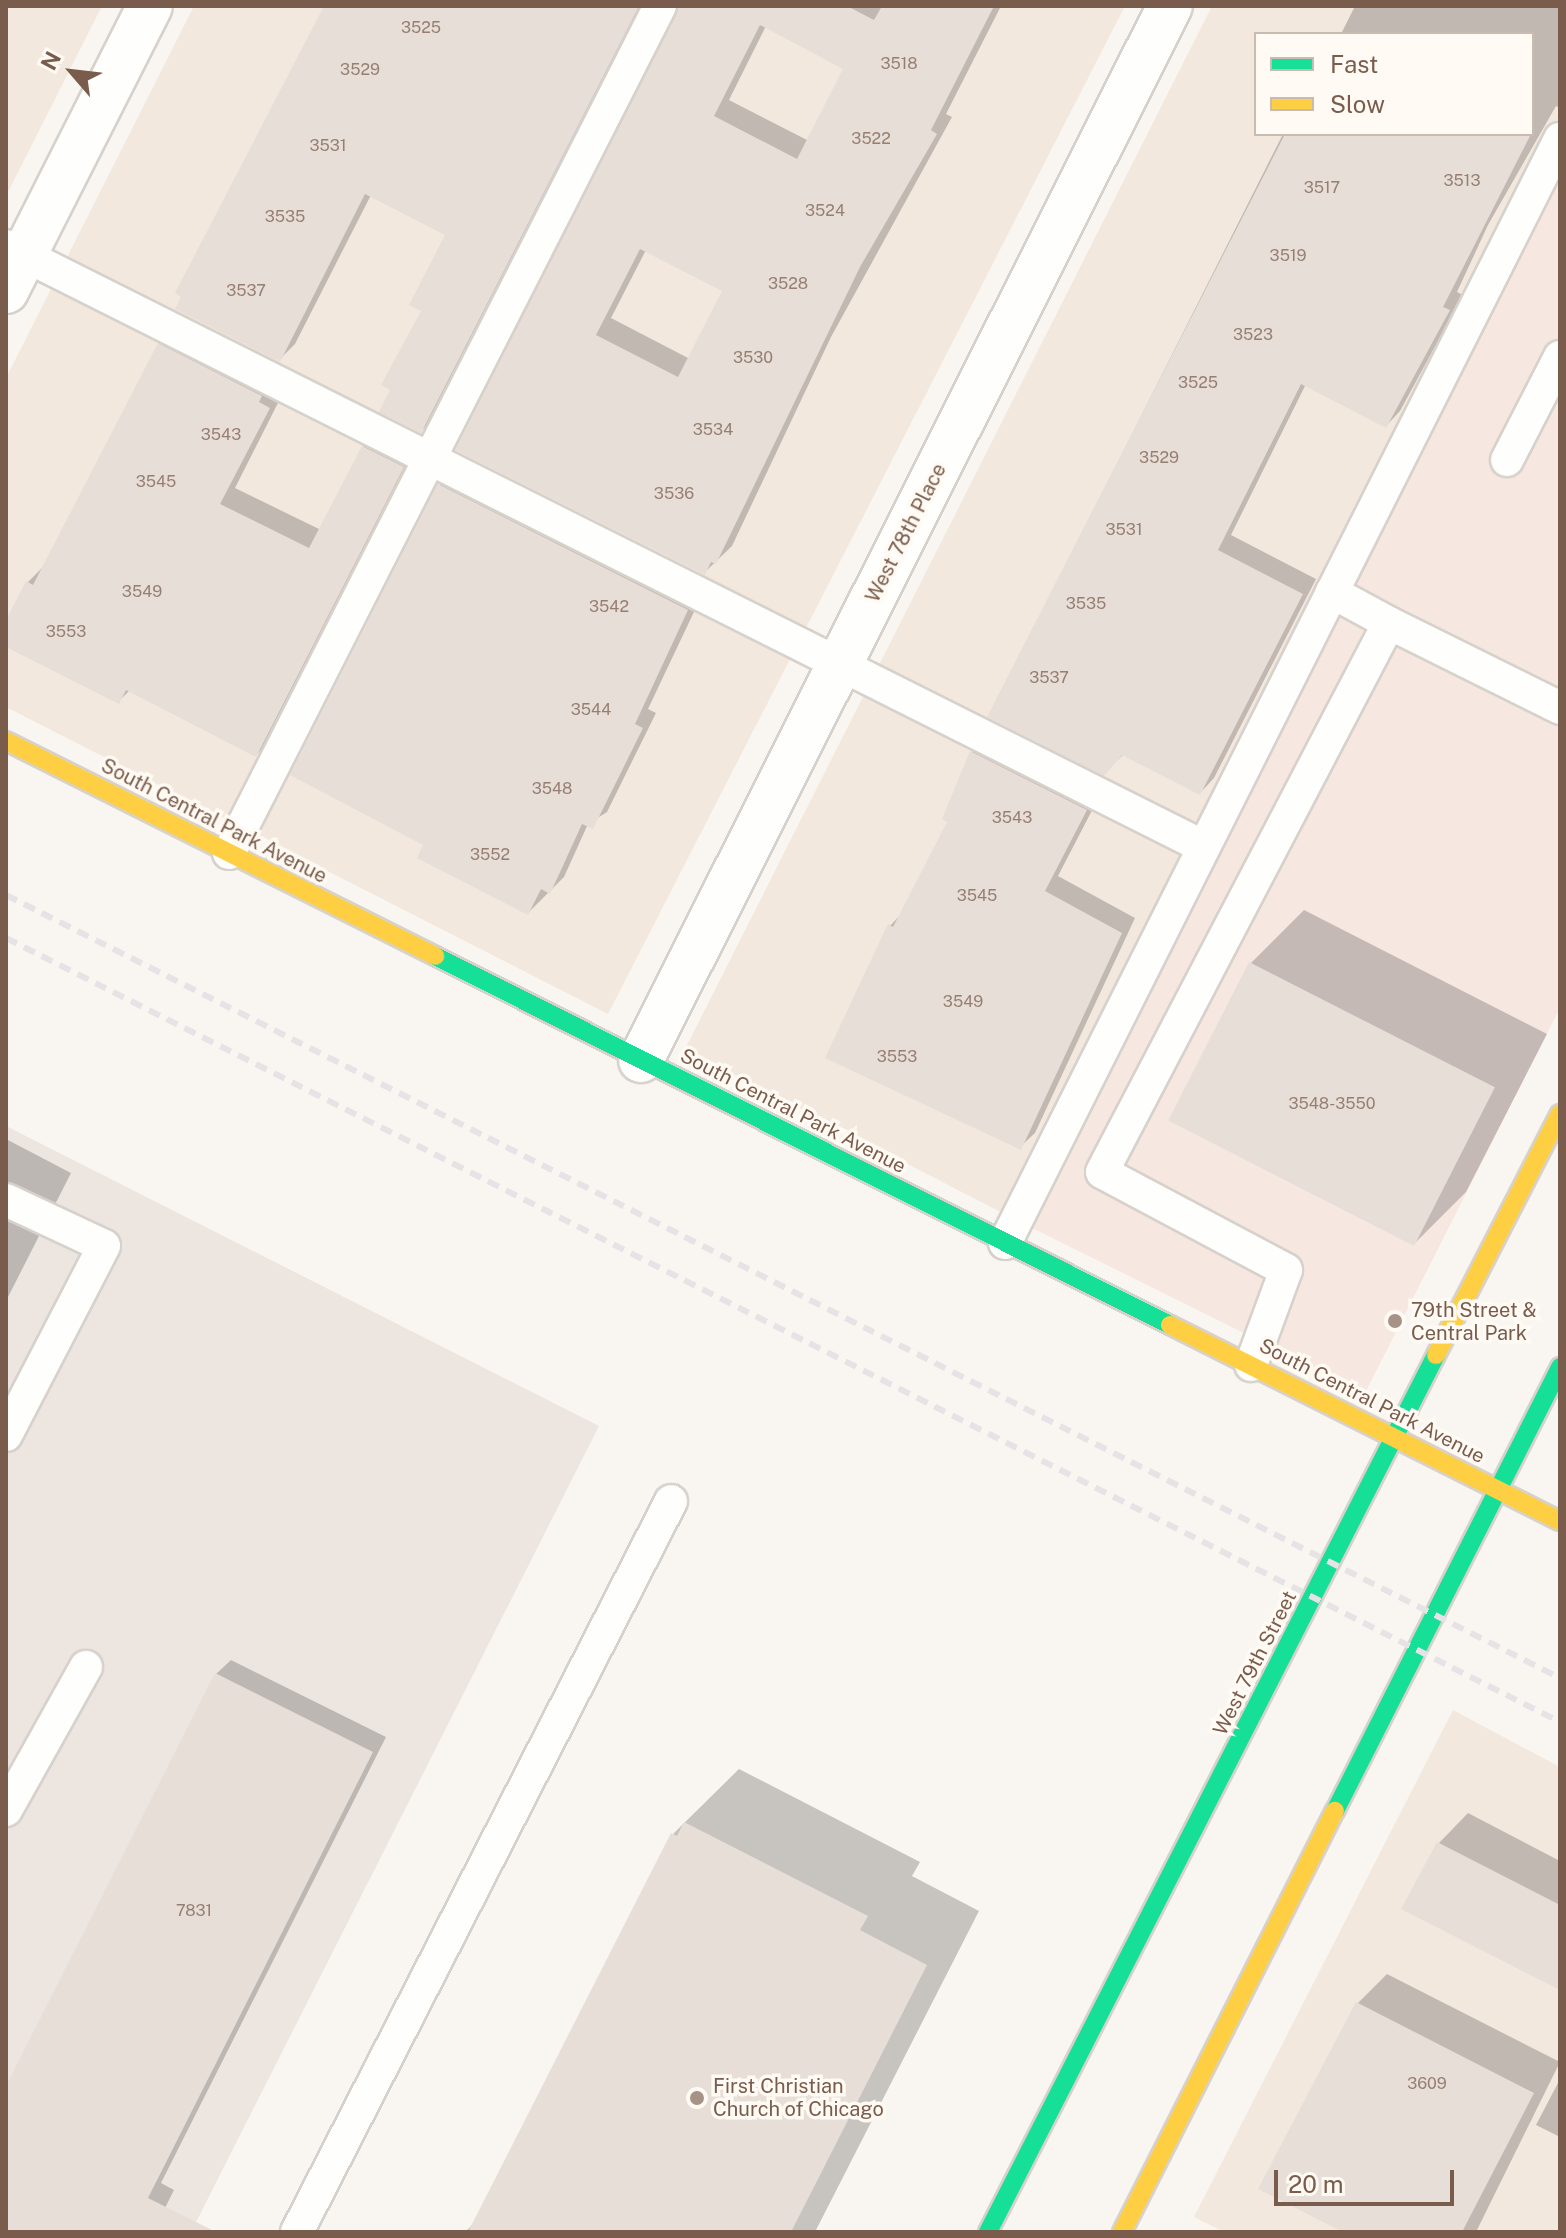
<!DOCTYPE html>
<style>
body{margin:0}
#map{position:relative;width:1566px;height:2238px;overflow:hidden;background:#f9f5f0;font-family:"Public Sans",sans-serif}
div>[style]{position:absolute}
.residential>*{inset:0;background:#f2e8de}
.commercial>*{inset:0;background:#f6e8e1}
.industrial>*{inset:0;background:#ede5e0}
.shadow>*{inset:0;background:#0003}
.building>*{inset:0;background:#e6ded7;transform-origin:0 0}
.roads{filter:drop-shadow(2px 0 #d7d1cb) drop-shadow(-2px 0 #d7d1cb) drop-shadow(0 2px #d7d1cb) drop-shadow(0 -2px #d7d1cb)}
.lane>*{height:32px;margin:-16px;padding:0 16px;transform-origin:16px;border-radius:16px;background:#fefefd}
.street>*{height:44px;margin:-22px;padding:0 22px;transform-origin:22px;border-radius:22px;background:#fefefd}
.fast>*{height:18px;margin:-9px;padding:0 9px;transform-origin:9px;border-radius:9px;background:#16e098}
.slow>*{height:18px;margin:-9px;padding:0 9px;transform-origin:9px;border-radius:9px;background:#ffcf43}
.rail>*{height:6px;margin-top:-3px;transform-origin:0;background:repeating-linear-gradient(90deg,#e6e3e7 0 12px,transparent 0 20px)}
.dots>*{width:22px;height:22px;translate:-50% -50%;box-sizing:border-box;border:4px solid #fffaf3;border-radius:50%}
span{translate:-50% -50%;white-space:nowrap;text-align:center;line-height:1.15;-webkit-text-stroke:7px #fffaf3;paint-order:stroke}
.number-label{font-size:16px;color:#977e72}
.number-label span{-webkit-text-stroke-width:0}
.street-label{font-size:20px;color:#7a5c4d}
.poi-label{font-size:20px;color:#7a5c4d}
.left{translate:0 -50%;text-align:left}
.frame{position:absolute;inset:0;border:8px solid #7a5c4d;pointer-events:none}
.legend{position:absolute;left:1254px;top:32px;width:280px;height:104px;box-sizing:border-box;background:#fffaf3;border:2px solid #cabbb1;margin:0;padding:10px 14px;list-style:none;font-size:24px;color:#7a5c4d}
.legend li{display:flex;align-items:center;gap:16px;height:40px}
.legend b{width:40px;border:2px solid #cabbb1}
.north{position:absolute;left:32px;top:32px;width:80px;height:80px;-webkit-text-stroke:6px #fffaf3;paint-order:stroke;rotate:298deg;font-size:22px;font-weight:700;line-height:32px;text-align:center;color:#7a5c4d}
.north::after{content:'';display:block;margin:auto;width:28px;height:36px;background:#7a5c4d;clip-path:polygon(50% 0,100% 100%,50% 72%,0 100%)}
.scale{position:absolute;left:1274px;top:2170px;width:180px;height:36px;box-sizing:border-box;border:4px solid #7a5c4d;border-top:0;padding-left:10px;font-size:24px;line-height:28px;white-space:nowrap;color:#7a5c4d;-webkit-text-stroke:6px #fffaf3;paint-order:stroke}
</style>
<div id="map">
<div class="residential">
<div style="clip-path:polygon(6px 6px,102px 6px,6px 196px)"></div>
<div style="clip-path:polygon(194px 6px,1125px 6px,608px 1014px,6px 707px,6px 378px)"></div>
<div style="clip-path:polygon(evenodd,1212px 6px,1560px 6px,1560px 139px,1016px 1220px,685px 1049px,1212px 6px,1256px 34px,1532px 34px,1532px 134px,1256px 134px,1256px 34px)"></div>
<div style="clip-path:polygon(1453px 1710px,1560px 1767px,1560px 2232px,1224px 2232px,1194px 2217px)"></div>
</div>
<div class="commercial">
<div style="clip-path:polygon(1560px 139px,1560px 1008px,1365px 1393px,1016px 1220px)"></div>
</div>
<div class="industrial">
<div style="clip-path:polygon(6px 1126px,599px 1426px,191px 2232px,6px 2232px)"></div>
</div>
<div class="shadow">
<div style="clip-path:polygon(329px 6px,645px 6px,437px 415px,421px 431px,424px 310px,448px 234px,371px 195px,295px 344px,279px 360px)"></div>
<div style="clip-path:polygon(evenodd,679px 6px,1001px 6px,946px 114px,952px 117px,831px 337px,732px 546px,704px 573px,458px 449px,679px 15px,679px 6px,766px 26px,846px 68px,809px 141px,729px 100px,766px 26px,679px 6px,646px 250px,725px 291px,690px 359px,611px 318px,646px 250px)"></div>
<div style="clip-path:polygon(1355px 6px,1560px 6px,1560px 108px,1556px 106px,1488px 225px,1457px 292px,1463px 295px,1400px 411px,1386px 426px,1306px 384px,1231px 535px,1316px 579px,1214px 778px,1200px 793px,1124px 754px,1104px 773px,990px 716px,1283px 134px,1532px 134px,1532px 34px,1341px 34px)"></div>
<div style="clip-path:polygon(175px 328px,284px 391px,235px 488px,321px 530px,363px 447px,379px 431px,419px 451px,272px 739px,256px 755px,130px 690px,118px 702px,6px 644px,6px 624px,28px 582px,44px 566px,159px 344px)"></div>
<div style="clip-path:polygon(454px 471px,702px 595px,648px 709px,656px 713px,607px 812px,588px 824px,564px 877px,528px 913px,425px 845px,440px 485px)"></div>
<div style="clip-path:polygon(986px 737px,1100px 795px,1058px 876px,1135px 918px,1035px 1133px,1020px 1147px,890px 926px,902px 913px,950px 821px,972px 752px)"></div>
<div style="clip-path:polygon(1304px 910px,1547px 1034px,1466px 1192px,1413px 1245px,1251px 963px)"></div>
<div style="clip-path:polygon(6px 1139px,71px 1173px,6px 1301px)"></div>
<div style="clip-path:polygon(231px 1660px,386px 1737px,161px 2183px,174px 2190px,153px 2232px,6px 2232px,6px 2115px,216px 1674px)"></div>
<div style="clip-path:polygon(739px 1769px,920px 1862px,912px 1876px,979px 1911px,815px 2232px,465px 2232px,476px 2221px,673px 1834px)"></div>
<div style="clip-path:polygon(1468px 1813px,1560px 1861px,1560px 1988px,1439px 1843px)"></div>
<div style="clip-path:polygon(1387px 1974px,1560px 2062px,1476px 2232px,1347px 2232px,1358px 2003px)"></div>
<div style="clip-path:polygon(1560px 2079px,1560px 2137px,1536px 2125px)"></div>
</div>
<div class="building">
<div style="clip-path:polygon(324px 6px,639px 6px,421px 433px,379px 412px,390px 390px,381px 385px,421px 311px,409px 305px,445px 235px,365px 194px,280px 362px,175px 309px,181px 297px,175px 293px)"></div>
<div style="clip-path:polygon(evenodd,679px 6px,847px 6px,874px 20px,882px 6px,994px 6px,931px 130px,937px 134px,860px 267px,716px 564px,711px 562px,705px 575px,455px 450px,679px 6px,760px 25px,843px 69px,797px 159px,714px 116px,760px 25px,679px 6px,640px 249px,722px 291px,678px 377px,596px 335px,640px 249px)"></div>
<div style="clip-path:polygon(1285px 134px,1531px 134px,1443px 307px,1450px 310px,1386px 428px,1301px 384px,1218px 550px,1303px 594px,1200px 795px,1122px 755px,1104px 776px,987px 717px)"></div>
<div style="clip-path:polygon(158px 343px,262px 396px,259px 402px,270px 408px,220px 504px,309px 548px,362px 446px,404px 467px,256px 757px,126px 690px,119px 704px,6px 647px,6px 620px,26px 581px,33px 585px)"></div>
<div style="clip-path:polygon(438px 484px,688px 610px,635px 724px,643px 728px,593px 829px,582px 824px,550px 894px,541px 889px,528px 915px,417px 858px,423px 845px,290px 775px)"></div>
<div style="clip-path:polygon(970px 751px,1087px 810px,1045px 891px,1122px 933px,1021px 1150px,825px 1058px,888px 924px,893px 927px,947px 822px,942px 819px)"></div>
<div style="left:1249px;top:962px;width:276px;height:178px;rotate:27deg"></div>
<div style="clip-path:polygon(215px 1673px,373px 1752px,148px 2198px,216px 2232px,6px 2232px,6px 2086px)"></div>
<div style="clip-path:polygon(684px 1822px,868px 1916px,860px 1930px,927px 1965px,791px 2232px,468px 2232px,671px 1833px,677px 1836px)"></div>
<div style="clip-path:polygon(1437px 1842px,1560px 1905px,1560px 1990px,1401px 1909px)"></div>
<div style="clip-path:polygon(1356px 2002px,1534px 2093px,1462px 2232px,1343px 2232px,1258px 2189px)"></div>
</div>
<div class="roads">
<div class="lane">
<div style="left:6px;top:246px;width:1340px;rotate:26.64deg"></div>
<div style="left:1507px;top:460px;width:116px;rotate:-62.8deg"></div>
<div style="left:1389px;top:623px;width:191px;rotate:26.4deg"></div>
<div style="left:229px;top:853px;width:950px;rotate:-63.03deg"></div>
<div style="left:6px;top:1200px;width:108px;rotate:25.1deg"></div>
<div style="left:104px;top:1246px;width:213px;rotate:117.4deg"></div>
<div style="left:1005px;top:1243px;width:1236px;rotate:-63.31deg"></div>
<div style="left:1251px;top:1365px;width:101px;rotate:-69.8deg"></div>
<div style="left:1286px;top:1270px;width:208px;rotate:-152deg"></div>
<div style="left:1102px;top:1172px;width:619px;rotate:-62.4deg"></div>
<div style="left:1389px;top:623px;width:65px;rotate:-151.5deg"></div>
<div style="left:6px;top:1810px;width:164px;rotate:-60.8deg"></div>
<div style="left:297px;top:2232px;width:821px;rotate:-62.9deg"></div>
</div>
<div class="street">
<div style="left:6px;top:291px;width:319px;rotate:-63.2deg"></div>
<div style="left:641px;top:1060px;width:1179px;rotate:-63.35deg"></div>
</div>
<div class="fast">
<div style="left:435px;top:956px;width:822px;rotate:26.66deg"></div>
<div style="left:1335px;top:1811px;width:498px;rotate:-63.1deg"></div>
<div style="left:988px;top:2232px;width:985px;rotate:-62.94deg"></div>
</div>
<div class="slow">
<div style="left:6px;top:741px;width:480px;rotate:26.6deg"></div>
<div style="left:1170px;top:1325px;width:436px;rotate:26.7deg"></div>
<div style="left:1436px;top:1355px;width:271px;rotate:-62.8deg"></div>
<div style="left:1122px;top:2232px;width:472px;rotate:-63.2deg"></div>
</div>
</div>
<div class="rail">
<div style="left:6px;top:895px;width:1740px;rotate:26.74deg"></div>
<div style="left:6px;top:938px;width:1741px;rotate:26.77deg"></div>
</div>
<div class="dots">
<div style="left:1395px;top:1321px;background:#a69286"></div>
<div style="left:697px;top:2098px;background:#a69286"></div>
</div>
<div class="number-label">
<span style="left:421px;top:28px">3525</span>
<span style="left:899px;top:64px">3518</span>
<span style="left:360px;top:70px">3529</span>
<span style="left:871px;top:139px">3522</span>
<span style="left:328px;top:146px">3531</span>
<span style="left:1462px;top:181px">3513</span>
<span style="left:1322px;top:188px">3517</span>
<span style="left:825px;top:211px">3524</span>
<span style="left:285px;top:217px">3535</span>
<span style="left:1288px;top:256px">3519</span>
<span style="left:788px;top:284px">3528</span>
<span style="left:246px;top:291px">3537</span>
<span style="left:1253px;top:335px">3523</span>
<span style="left:753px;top:358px">3530</span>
<span style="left:1198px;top:383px">3525</span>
<span style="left:713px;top:430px">3534</span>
<span style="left:221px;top:435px">3543</span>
<span style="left:1159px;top:458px">3529</span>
<span style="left:156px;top:482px">3545</span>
<span style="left:674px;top:494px">3536</span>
<span style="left:1124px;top:530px">3531</span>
<span style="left:142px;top:592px">3549</span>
<span style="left:1086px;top:604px">3535</span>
<span style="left:609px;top:607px">3542</span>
<span style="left:66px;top:632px">3553</span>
<span style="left:1049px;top:678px">3537</span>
<span style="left:591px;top:710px">3544</span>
<span style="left:552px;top:789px">3548</span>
<span style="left:1012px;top:818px">3543</span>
<span style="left:490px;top:855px">3552</span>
<span style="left:977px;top:896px">3545</span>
<span style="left:963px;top:1002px">3549</span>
<span style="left:897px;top:1057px">3553</span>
<span style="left:1332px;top:1104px">3548-3550</span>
<span style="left:194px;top:1911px">7831</span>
<span style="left:1427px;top:2084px">3609</span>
</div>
<div class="street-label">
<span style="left:906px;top:533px;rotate:-63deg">West 78th Place</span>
<span style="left:214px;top:821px;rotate:27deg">South Central Park Avenue</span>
<span style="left:793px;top:1111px;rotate:27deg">South Central Park Avenue</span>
<span style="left:1372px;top:1401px;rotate:27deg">South Central Park Avenue</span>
<span style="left:1255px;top:1663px;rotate:-63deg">West 79th Street</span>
</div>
<div class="poi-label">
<span class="left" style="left:1411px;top:1322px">79th Street &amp;<br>Central Park</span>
<span class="left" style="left:713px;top:2098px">First Christian<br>Church of Chicago</span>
</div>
<div class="frame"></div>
<ul class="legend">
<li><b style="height:10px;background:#16e098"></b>Fast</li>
<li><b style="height:10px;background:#ffcf43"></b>Slow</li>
</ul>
<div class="north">N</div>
<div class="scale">20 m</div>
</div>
